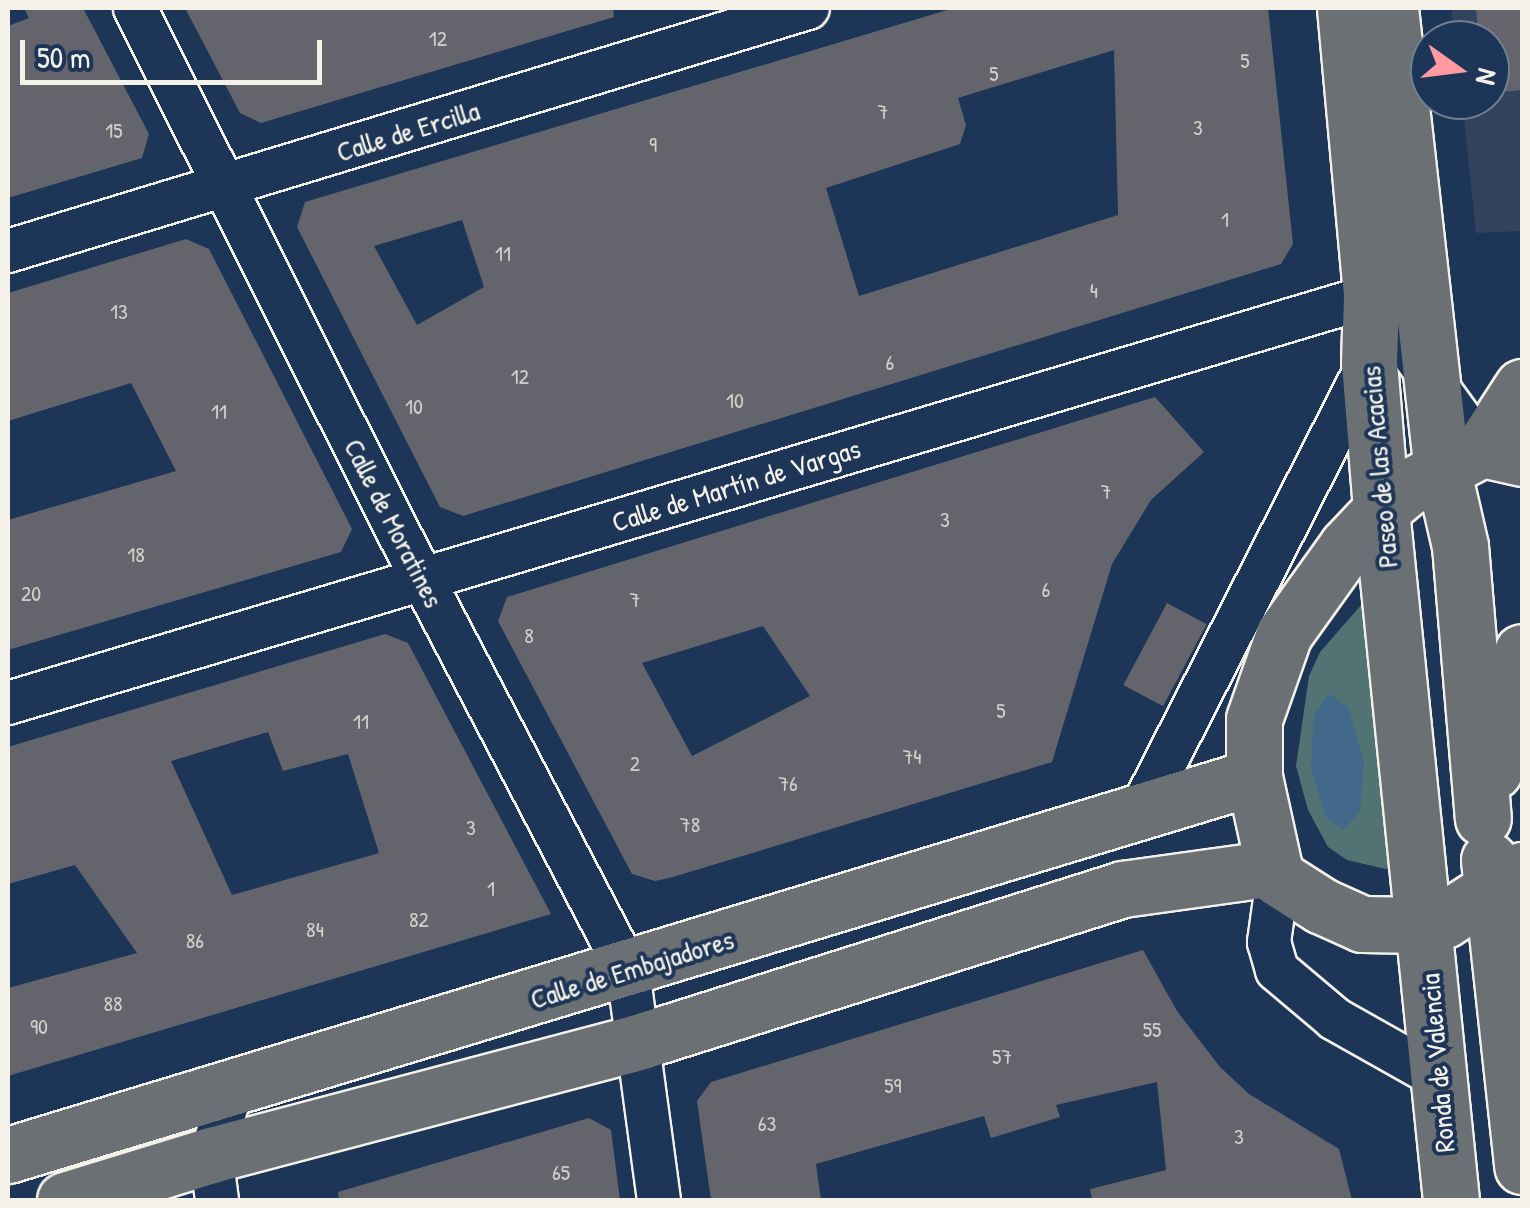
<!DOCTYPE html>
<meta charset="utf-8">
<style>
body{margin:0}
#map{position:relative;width:1530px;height:1208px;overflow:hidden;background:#1d3557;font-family:"Patrick Hand",sans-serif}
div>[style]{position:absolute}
.built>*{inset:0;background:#32435d}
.green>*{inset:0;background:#517373}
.water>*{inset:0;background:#426989}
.building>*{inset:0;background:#63646c;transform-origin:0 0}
.roads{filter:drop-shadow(2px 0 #f4f1e8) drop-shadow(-2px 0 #f4f1e8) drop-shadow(0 2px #f4f1e8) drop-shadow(0 -2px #f4f1e8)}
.minor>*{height:42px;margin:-21px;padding:0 21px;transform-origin:21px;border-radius:21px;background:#1d3557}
.major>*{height:55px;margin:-27.5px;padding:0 27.5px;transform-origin:27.5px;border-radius:27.5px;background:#6a7074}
span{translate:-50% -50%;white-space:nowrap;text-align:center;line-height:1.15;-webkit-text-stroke:8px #1d3557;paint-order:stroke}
.number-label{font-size:22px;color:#d0cec9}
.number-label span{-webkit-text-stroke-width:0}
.street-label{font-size:28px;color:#f4f1e8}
.frame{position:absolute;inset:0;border:10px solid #f4f1e8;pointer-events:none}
.north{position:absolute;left:1410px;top:20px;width:100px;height:100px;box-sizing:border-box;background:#1d3557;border:2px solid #738091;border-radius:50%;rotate:104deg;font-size:28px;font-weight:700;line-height:40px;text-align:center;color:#f4f1e8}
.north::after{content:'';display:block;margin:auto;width:35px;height:45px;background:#ff9aa2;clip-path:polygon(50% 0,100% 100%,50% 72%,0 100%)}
.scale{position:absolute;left:20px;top:40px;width:302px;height:45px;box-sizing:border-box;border:5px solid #f4f1e8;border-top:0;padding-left:12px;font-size:30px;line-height:35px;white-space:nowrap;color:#f4f1e8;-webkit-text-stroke:8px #1d3557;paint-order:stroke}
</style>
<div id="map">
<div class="built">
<div style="clip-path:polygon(1451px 8px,1522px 8px,1522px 231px,1476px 233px,1462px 100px,1490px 100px,1490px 40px,1455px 40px)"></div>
</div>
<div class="green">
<div style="clip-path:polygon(1362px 604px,1390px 870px,1347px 860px,1328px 847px,1308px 810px,1296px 766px,1309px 676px,1320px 652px)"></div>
</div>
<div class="water">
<div style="clip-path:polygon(1329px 694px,1348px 707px,1364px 761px,1360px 811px,1344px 830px,1326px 817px,1311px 769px,1314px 714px)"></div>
</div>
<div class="building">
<div style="clip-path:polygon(24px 8px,83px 8px,149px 134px,142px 158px,8px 198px,8px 26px,29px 18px)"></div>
<div style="clip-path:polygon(185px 8px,613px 8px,614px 17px,261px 123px,240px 113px)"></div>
<div style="clip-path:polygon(evenodd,954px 8px,1268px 8px,1293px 244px,1281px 264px,463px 516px,440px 507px,297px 227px,305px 202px,954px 8px,1114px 50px,1118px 215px,859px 296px,826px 188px,960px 144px,966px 125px,958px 98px,1114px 50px,954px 8px,462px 220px,484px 287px,417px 325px,374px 246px,462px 220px)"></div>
<div style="clip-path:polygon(1476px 8px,1522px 8px,1522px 90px,1490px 93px,1490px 40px,1479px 40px)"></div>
<div style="clip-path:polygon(186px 239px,209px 249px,352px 529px,341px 552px,8px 650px,8px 520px,176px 471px,131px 383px,8px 421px,8px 293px)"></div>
<div style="clip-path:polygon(evenodd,1155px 397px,1204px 452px,1151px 500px,1112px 564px,1052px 762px,673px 877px,655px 881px,632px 874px,498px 621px,507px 597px,1155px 397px,763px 626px,810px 696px,692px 756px,642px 663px,763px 626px)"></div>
<div style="left:1167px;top:603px;width:45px;height:93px;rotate:28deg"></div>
<div style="clip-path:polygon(evenodd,385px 634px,408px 643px,551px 914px,8px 1076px,8px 988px,137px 953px,75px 865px,8px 884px,8px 747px,385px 634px,268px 732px,283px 771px,348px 754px,379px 853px,232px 895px,171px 761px,268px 732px)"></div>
<div style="clip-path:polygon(1143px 950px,1177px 1011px,1220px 1067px,1249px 1094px,1339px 1149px,1352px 1200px,1092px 1200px,1090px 1189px,1166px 1170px,1157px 1082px,1056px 1105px,1060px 1117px,991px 1138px,984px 1116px,816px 1164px,821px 1200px,711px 1200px,697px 1101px,711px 1082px)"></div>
<div style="clip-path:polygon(589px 1118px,611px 1130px,620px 1200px,339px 1200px,338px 1192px)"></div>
</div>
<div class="roads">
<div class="minor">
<div style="left:135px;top:8px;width:582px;rotate:63.35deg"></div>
<div style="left:396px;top:528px;width:500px;rotate:62.36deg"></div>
<div style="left:628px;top:971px;width:231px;rotate:82.3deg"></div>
<div style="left:8px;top:251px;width:836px;rotate:-16.9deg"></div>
<div style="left:8px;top:703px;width:1422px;rotate:-16.63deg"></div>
<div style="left:1371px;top:296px;width:189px;rotate:54deg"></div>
<div style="left:1141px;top:810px;width:502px;rotate:-62.98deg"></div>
<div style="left:1278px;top:878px;width:65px;rotate:98deg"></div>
<div style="left:1269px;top:942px;width:29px;rotate:74deg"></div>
<div style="left:1277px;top:970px;width:76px;rotate:40.2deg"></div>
<div style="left:1335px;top:1019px;width:118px;rotate:29.4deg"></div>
<div style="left:217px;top:1200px;width:45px;rotate:-97.6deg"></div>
<div style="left:211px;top:1155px;width:69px;rotate:-72.3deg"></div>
</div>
<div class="major">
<div style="left:1345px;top:8px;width:289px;rotate:84.8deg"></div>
<div style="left:1371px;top:296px;width:67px;rotate:91.7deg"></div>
<div style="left:1369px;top:363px;width:147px;rotate:85.3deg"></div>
<div style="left:1381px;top:510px;width:694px;rotate:84.21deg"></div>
<div style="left:1390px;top:8px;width:463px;rotate:83.6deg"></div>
<div style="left:1442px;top:468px;width:80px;rotate:77deg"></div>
<div style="left:1460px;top:546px;width:273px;rotate:85.2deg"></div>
<div style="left:1482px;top:449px;width:74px;rotate:-57.2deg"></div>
<div style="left:1522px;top:458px;width:41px;rotate:-167.3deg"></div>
<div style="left:1482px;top:449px;width:85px;rotate:152.5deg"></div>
<div style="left:1407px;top:488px;width:34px;rotate:140deg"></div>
<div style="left:1381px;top:510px;width:50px;rotate:133.4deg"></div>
<div style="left:1347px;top:546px;width:108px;rotate:125.6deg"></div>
<div style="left:1284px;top:634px;width:90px;rotate:109.4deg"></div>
<div style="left:1254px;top:719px;width:58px;rotate:90deg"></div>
<div style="left:1254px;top:777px;width:93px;rotate:77.6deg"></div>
<div style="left:1274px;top:868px;width:11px;rotate:68deg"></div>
<div style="left:1278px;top:878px;width:52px;rotate:32.5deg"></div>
<div style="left:1322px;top:906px;width:44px;rotate:24.2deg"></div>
<div style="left:1362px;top:924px;width:63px;rotate:0.9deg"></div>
<div style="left:1425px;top:925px;width:20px;rotate:-15deg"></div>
<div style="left:1444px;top:920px;width:93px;rotate:-32.7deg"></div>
<div style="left:1494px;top:771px;width:122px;rotate:-76.8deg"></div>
<div style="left:1489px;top:860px;width:308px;rotate:83.8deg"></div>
<div style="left:8px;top:1155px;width:1302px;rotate:-16.88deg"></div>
<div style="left:65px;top:1200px;width:153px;rotate:-17.1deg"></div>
<div style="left:211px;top:1155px;width:442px;rotate:-14.8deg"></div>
<div style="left:638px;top:1042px;width:509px;rotate:-17.51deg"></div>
<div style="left:1123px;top:889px;width:152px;rotate:-7.9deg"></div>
</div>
</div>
<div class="number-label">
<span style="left:438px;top:39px">12</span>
<span style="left:1245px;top:61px">5</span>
<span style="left:994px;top:74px">5</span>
<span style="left:883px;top:112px">7</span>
<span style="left:1198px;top:128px">3</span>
<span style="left:114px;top:131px">15</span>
<span style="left:653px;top:145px">9</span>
<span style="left:1225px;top:220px">1</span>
<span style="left:503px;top:254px">11</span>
<span style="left:1094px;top:291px">4</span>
<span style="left:119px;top:312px">13</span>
<span style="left:890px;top:363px">6</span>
<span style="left:520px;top:377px">12</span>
<span style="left:735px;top:401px">10</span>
<span style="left:414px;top:407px">10</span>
<span style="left:219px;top:412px">11</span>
<span style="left:1106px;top:492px">7</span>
<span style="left:945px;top:520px">3</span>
<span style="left:136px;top:555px">18</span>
<span style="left:1046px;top:590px">6</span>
<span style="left:31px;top:594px">20</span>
<span style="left:635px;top:600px">7</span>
<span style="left:529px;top:636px">8</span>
<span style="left:1001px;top:711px">5</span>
<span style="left:361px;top:722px">11</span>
<span style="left:912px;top:757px">74</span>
<span style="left:635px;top:764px">2</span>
<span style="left:788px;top:784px">76</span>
<span style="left:690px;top:825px">78</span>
<span style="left:471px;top:828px">3</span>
<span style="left:491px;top:889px">1</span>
<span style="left:419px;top:920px">82</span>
<span style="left:315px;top:930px">84</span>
<span style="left:195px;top:941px">86</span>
<span style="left:113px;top:1004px">88</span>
<span style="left:39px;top:1027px">90</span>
<span style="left:1152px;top:1030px">55</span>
<span style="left:1002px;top:1057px">57</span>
<span style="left:893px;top:1086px">59</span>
<span style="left:767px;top:1124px">63</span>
<span style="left:1239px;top:1137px">3</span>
<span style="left:561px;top:1173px">65</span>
</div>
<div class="street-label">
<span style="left:408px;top:131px;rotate:-17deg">Calle de Ercilla</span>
<span style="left:1379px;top:467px;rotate:-95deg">Paseo de las Acacias</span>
<span style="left:736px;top:485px;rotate:-17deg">Calle de Martín de Vargas</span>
<span style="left:394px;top:523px;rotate:63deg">Calle de Moratines</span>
<span style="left:632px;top:969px;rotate:-17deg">Calle de Embajadores</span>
<span style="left:1437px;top:1063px;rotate:-95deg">Ronda de Valencia</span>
</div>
<div class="frame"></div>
<div class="north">N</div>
<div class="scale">50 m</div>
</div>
